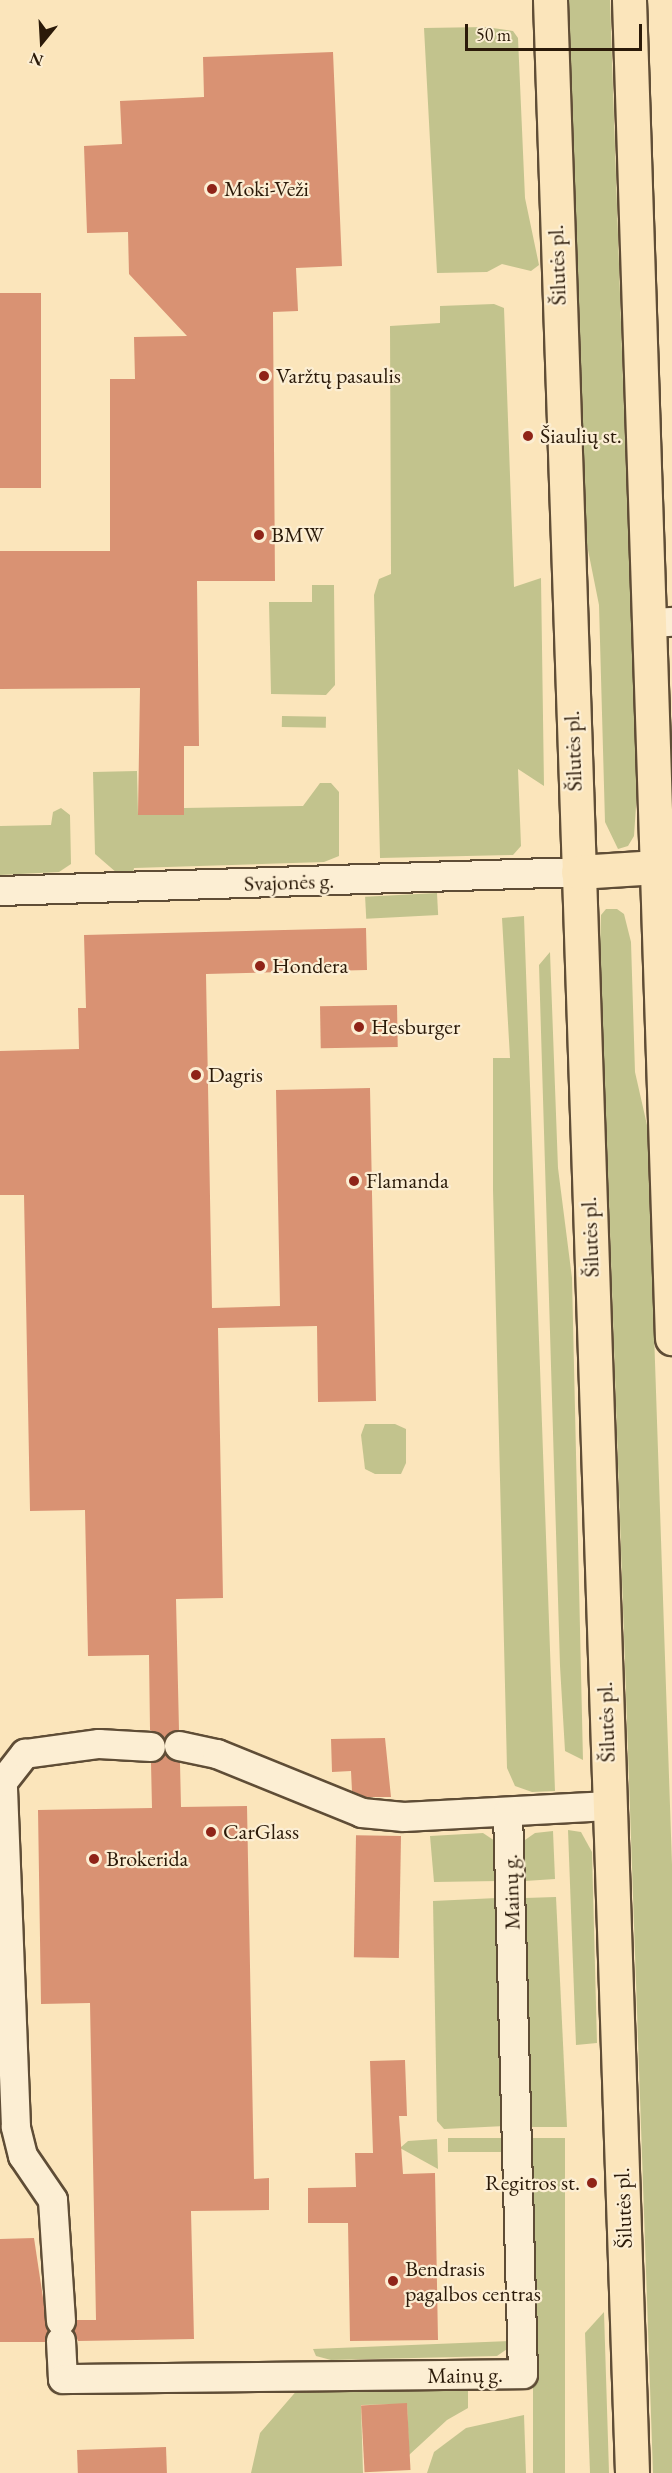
<!DOCTYPE html>
<meta charset="utf-8">
<style>
body{margin:0}
#map{position:relative;width:672px;height:2473px;overflow:hidden;background:#fbe5bb;font-family:"EB Garamond",serif}
div>[style]{position:absolute}
.green>*{inset:0;background:#c2c38d;transform-origin:0 0}
.building>*{inset:0;background:#d99273;transform-origin:0 0}
.roads{filter:drop-shadow(2px 0 #5f4d36) drop-shadow(-2px 0 #5f4d36) drop-shadow(0 2px #5f4d36) drop-shadow(0 -2px #5f4d36)}
.minor>*{height:28px;margin:-14px;padding:0 14px;transform-origin:14px;border-radius:14px;background:#fceed3}
.major>*{height:33px;margin:-16.5px;padding:0 16.5px;transform-origin:16.5px;border-radius:16.5px;background:#fbe5bb}
.dots>*{width:16px;height:16px;translate:-50% -50%;box-sizing:border-box;border:3px solid #fceed3;border-radius:50%}
span{translate:-50% -50%;white-space:nowrap;text-align:center;line-height:1.15;-webkit-text-stroke:4.5px #fceed3;paint-order:stroke}
.poi-label{font-size:22px;color:#2b1a09}
.left{translate:0 -50%;text-align:left}
.right{translate:-100% -50%;text-align:right}
.street-label{font-size:22px;color:#2b1a09}
.north{position:absolute;left:12px;top:12px;width:60px;height:60px;-webkit-text-stroke:4px #fceed3;paint-order:stroke;rotate:198deg;font-size:16px;font-weight:700;line-height:24px;text-align:center;color:#2b1a09}
.north::after{content:'';display:block;margin:auto;width:21px;height:27px;background:#2b1a09;clip-path:polygon(50% 0,100% 100%,50% 72%,0 100%)}
.scale{position:absolute;left:465px;top:24px;width:177px;height:27px;box-sizing:border-box;border:3px solid #2b1a09;border-top:0;padding-left:8px;font-size:18px;line-height:21px;white-space:nowrap;color:#2b1a09;-webkit-text-stroke:4px #fceed3;paint-order:stroke}
</style>
<div id="map">
<div class="green">
<div style="clip-path:polygon(569px 0,610px 0,637px 792px,634px 836px,628px 846px,618px 849px,605px 822px,599px 605px,587px 545px)"></div>
<div style="clip-path:polygon(486px 27px,513px 31px,518px 38px,525px 198px,539px 265px,531px 271px,502px 264px,487px 272px,437px 273px,424px 28px)"></div>
<div style="clip-path:polygon(494px 304px,504px 308px,514px 587px,541px 578px,544px 786px,518px 769px,521px 846px,513px 855px,380px 858px,374px 595px,379px 579px,391px 574px,390px 326px,440px 323px,440px 306px)"></div>
<div style="clip-path:polygon(312px 585px,334px 585px,335px 685px,326px 695px,271px 694px,269px 602px,312px 602px)"></div>
<div style="left:282px;top:716px;width:44px;height:11px;rotate:1deg"></div>
<div style="clip-path:polygon(137px 771px,138px 815px,184px 815px,184px 808px,303px 806px,320px 783px,331px 783px,339px 792px,339px 856px,324px 862px,134px 868px,133px 873px,117px 873px,95px 854px,93px 772px)"></div>
<div style="clip-path:polygon(61px 808px,70px 815px,71px 864px,59px 872px,0 875px,0 826px,51px 825px,53px 812px)"></div>
<div style="left:437px;top:893px;width:22px;height:72px;rotate:87deg"></div>
<div style="clip-path:polygon(606px 909px,617px 909px,624px 914px,631px 942px,635px 1072px,647px 1125px,672px 1865px,672px 2473px,653px 2473px,600px 944px,601px 915px)"></div>
<div style="clip-path:polygon(524px 916px,555px 1791px,532px 1792px,515px 1786px,507px 1768px,493px 1190px,493px 1058px,510px 1058px,502px 918px)"></div>
<div style="clip-path:polygon(550px 952px,558px 1168px,572px 1278px,583px 1760px,565px 1751px,560px 1666px,539px 965px)"></div>
<div style="clip-path:polygon(365px 1424px,395px 1424px,406px 1429px,406px 1463px,401px 1474px,375px 1474px,365px 1469px,361px 1435px)"></div>
<div style="clip-path:polygon(568px 1830px,581px 1832px,592px 1852px,597px 2043px,576px 2045px)"></div>
<div style="clip-path:polygon(553px 1831px,555px 1879px,525px 1881px,525px 1840px,535px 1833px)"></div>
<div style="clip-path:polygon(483px 1833px,495px 1841px,498px 1881px,434px 1882px,430px 1836px)"></div>
<div style="clip-path:polygon(556px 1897px,567px 2127px,531px 2127px,525px 1898px)"></div>
<div style="clip-path:polygon(497px 1898px,505px 2126px,444px 2129px,437px 2121px,433px 1901px)"></div>
<div style="left:504px;top:2138px;width:14px;height:56px;rotate:90deg"></div>
<div style="left:533px;top:2138px;width:32px;height:335px"></div>
<div style="clip-path:polygon(437px 2139px,438px 2169px,400px 2148px,408px 2141px)"></div>
<div style="clip-path:polygon(604px 2312px,609px 2473px,590px 2473px,585px 2333px)"></div>
<div style="clip-path:polygon(511px 2341px,510px 2347px,497px 2356px,331px 2360px,316px 2356px,313px 2349px)"></div>
<div style="clip-path:polygon(468px 2385px,468px 2408px,447px 2420px,409px 2455px,407px 2404px,361px 2405px,363px 2473px,251px 2473px,260px 2433px,299px 2388px)"></div>
<div style="clip-path:polygon(524px 2415px,526px 2473px,427px 2473px,434px 2452px,466px 2428px)"></div>
</div>
<div class="building">
<div style="clip-path:polygon(333px 52px,342px 266px,296px 268px,298px 311px,273px 312px,275px 581px,197px 581px,199px 746px,184px 746px,184px 815px,138px 815px,140px 688px,0 689px,0 551px,110px 551px,110px 379px,135px 379px,134px 337px,187px 336px,129px 274px,128px 232px,87px 233px,84px 146px,122px 144px,120px 101px,204px 97px,203px 57px)"></div>
<div style="left:0;top:293px;width:41px;height:195px"></div>
<div style="clip-path:polygon(366px 928px,367px 970px,206px 974px,212px 1308px,280px 1306px,276px 1090px,370px 1088px,376px 1401px,318px 1402px,317px 1326px,218px 1328px,223px 1598px,176px 1599px,179px 1730px,165px 1738px,150px 1730px,149px 1655px,88px 1656px,85px 1510px,30px 1511px,24px 1195px,0 1195px,0 1051px,79px 1049px,78px 1008px,86px 1008px,84px 935px)"></div>
<div style="left:397px;top:1005px;width:42px;height:77px;rotate:89deg"></div>
<div style="clip-path:polygon(385px 1738px,391px 1797px,366px 1797px,352px 1791px,351px 1771px,332px 1772px,331px 1739px)"></div>
<div style="clip-path:polygon(165px 1754px,180px 1763px,181px 1807px,247px 1806px,254px 2179px,269px 2178px,269px 2210px,191px 2211px,194px 2339px,78px 2341px,74px 2331px,77px 2320px,96px 2320px,90px 2003px,41px 2004px,38px 1810px,152px 1808px,151px 1763px)"></div>
<div style="left:401px;top:1836px;width:122px;height:45px;rotate:91deg"></div>
<div style="clip-path:polygon(405px 2060px,407px 2116px,399px 2116px,403px 2174px,435px 2173px,438px 2340px,350px 2341px,348px 2223px,308px 2223px,308px 2188px,356px 2187px,355px 2153px,373px 2153px,370px 2061px)"></div>
<div style="clip-path:polygon(34px 2238px,48px 2331px,45px 2342px,0 2342px,0 2239px)"></div>
<div style="left:407px;top:2403px;width:67px;height:46px;rotate:87deg"></div>
<div style="left:166px;top:2447px;width:26px;height:89px;rotate:88deg"></div>
</div>
<div class="roads">
<div class="minor">
<div style="left:650px;top:623px;width:22px;rotate:-3deg"></div>
<div style="left:0;top:891px;width:578px;rotate:-1.88deg"></div>
<div style="left:179px;top:1746px;width:39px;rotate:12deg"></div>
<div style="left:217px;top:1754px;width:157px;rotate:22.1deg"></div>
<div style="left:362px;top:1813px;width:42px;rotate:5.4deg"></div>
<div style="left:404px;top:1817px;width:205px;rotate:-3.1deg"></div>
<div style="left:61px;top:2321px;width:121px;rotate:-93.8deg"></div>
<div style="left:53px;top:2200px;width:53px;rotate:-124.3deg"></div>
<div style="left:23px;top:2156px;width:30px;rotate:-104deg"></div>
<div style="left:16px;top:2127px;width:345px;rotate:-92.2deg"></div>
<div style="left:3px;top:1782px;width:36px;rotate:-52deg"></div>
<div style="left:25px;top:1754px;width:75px;rotate:-7.7deg"></div>
<div style="left:99px;top:1744px;width:52px;rotate:3.3deg"></div>
<div style="left:61px;top:2341px;width:38px;rotate:87deg"></div>
<div style="left:63px;top:2379px;width:460px;rotate:-0.6deg"></div>
<div style="left:523px;top:2374px;width:561px;rotate:-91.53deg"></div>
</div>
<div class="major">
<div style="left:550px;top:0;width:2474px;rotate:88.1deg"></div>
<div style="left:629px;top:0;width:1339px;rotate:88.16deg"></div>
<div style="left:578px;top:872px;width:79px;rotate:-3.6deg"></div>
</div>
</div>
<div class="dots">
<div style="left:212px;top:189px;background:#8f2418"></div>
<div style="left:264px;top:376px;background:#8f2418"></div>
<div style="left:528px;top:436px;background:#8f2418"></div>
<div style="left:259px;top:535px;background:#8f2418"></div>
<div style="left:260px;top:966px;background:#8f2418"></div>
<div style="left:359px;top:1027px;background:#8f2418"></div>
<div style="left:196px;top:1075px;background:#8f2418"></div>
<div style="left:354px;top:1181px;background:#8f2418"></div>
<div style="left:211px;top:1832px;background:#8f2418"></div>
<div style="left:94px;top:1859px;background:#8f2418"></div>
<div style="left:592px;top:2183px;background:#8f2418"></div>
<div style="left:393px;top:2281px;background:#8f2418"></div>
</div>
<div class="poi-label">
<span class="left" style="left:224px;top:189px">Moki-Veži</span>
<span class="left" style="left:276px;top:376px">Varžtų pasaulis</span>
<span class="left" style="left:540px;top:436px">Šiaulių st.</span>
<span class="left" style="left:271px;top:535px">BMW</span>
<span class="left" style="left:272px;top:966px">Hondera</span>
<span class="left" style="left:371px;top:1027px">Hesburger</span>
<span class="left" style="left:208px;top:1075px">Dagris</span>
<span class="left" style="left:366px;top:1181px">Flamanda</span>
<span class="left" style="left:223px;top:1832px">CarGlass</span>
<span class="left" style="left:106px;top:1859px">Brokerida</span>
<span class="right" style="left:580px;top:2183px">Regitros st.</span>
<span class="left" style="left:405px;top:2281px">Bendrasis<br>pagalbos centras</span>
</div>
<div class="street-label">
<span style="left:557px;top:265px;rotate:-92deg">Šilutės pl.</span>
<span style="left:573px;top:751px;rotate:-92deg">Šilutės pl.</span>
<span style="left:289px;top:882px;rotate:-2deg">Svajonės g.</span>
<span style="left:590px;top:1237px;rotate:-92deg">Šilutės pl.</span>
<span style="left:606px;top:1722px;rotate:-92deg">Šilutės pl.</span>
<span style="left:511px;top:1892px;rotate:-92deg">Mainų g.</span>
<span style="left:623px;top:2208px;rotate:-92deg">Šilutės pl.</span>
<span style="left:465px;top:2375px;rotate:-1deg">Mainų g.</span>
</div>
<div class="north">N</div>
<div class="scale">50 m</div>
</div>
